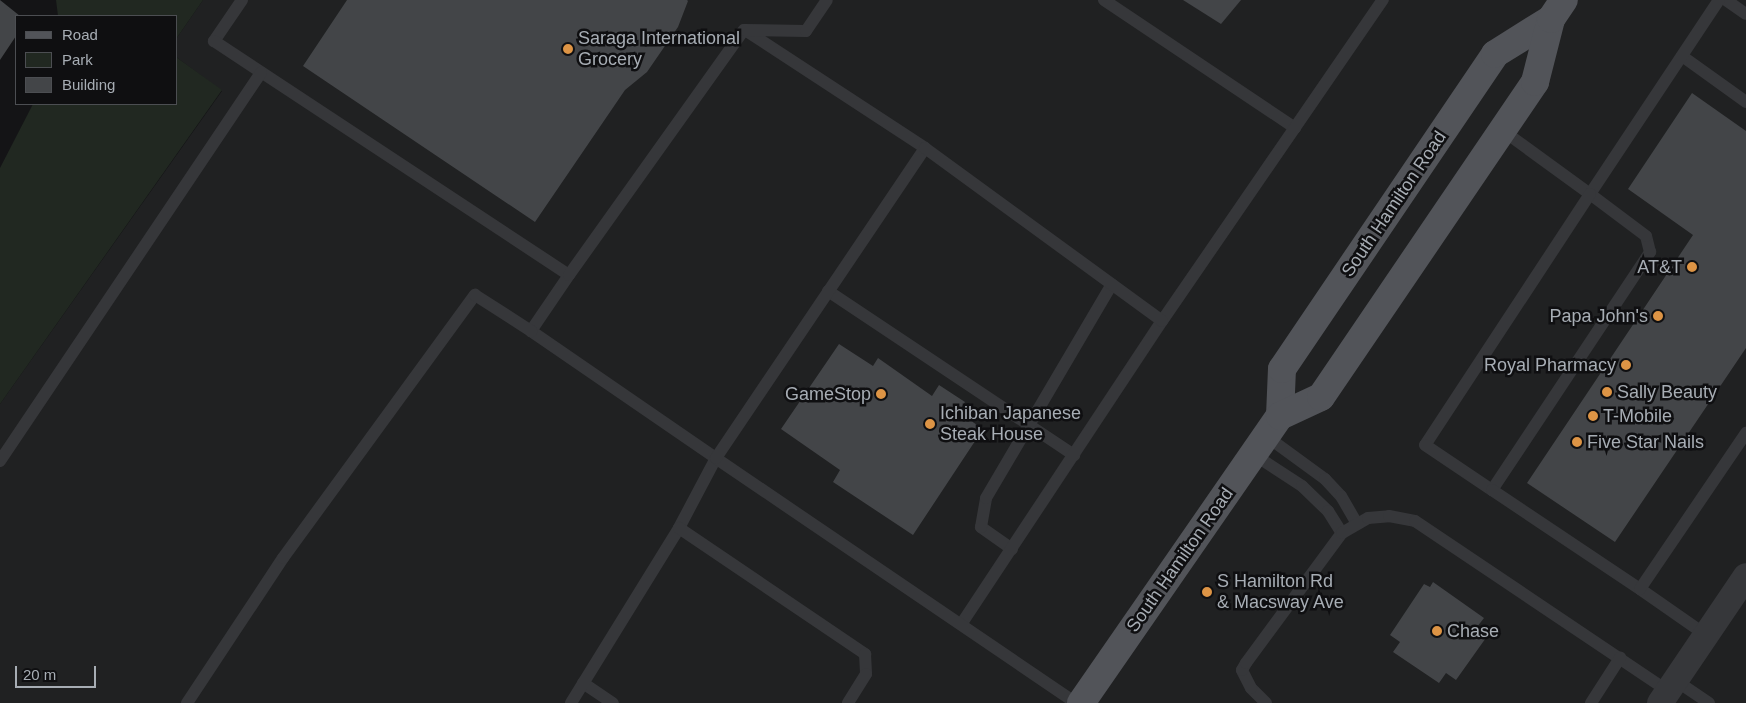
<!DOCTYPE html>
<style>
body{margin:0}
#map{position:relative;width:1746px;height:703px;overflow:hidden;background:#141416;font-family:Arial,sans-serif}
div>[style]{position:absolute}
.built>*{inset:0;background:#202122}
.green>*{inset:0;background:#212821}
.building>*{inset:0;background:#434548}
.lane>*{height:12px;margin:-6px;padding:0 6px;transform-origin:6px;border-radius:6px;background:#36373a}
.street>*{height:26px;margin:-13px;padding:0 13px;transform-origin:13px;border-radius:13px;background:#36373a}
.primary>*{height:28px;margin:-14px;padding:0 14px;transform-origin:14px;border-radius:14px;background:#525459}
.dots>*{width:14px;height:14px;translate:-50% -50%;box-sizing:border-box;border:2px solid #0f0f11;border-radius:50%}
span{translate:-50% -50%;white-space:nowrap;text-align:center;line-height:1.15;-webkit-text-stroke:5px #0f0f11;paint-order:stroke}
.poi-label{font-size:18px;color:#a7adb4}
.left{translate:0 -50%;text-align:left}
.right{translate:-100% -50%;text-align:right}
.street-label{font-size:18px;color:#a7adb4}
.legend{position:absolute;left:15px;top:15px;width:162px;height:90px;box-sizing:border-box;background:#0f0f11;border:1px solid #4c4e52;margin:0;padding:6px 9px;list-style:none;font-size:15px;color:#a7adb4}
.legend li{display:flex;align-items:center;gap:10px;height:25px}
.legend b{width:25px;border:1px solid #4c4e52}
.scale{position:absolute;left:15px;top:666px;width:81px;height:22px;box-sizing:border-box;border:2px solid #a7adb4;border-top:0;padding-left:6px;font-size:15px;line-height:18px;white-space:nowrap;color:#a7adb4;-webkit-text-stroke:4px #0f0f11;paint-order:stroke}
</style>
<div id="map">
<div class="built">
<div style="clip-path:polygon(203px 0,1746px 0,1746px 703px,0 703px,0 404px,222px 91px,176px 57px,176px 39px)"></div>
</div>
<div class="green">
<div style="clip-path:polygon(56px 0,203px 0,176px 39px,176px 16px,58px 16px)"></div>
<div style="clip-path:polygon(176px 57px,222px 90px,0 404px,0 168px,33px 104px,176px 104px)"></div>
</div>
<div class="building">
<div style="clip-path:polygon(0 0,20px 16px,16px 16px,16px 36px,0 60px)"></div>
<div style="clip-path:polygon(347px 0,687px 0,688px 1px,678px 27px,647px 72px,625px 90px,535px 222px,303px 66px)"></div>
<div style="clip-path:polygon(1183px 0,1241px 0,1221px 24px)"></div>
<div style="clip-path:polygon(1692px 93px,1746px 131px,1746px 348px,1615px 542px,1527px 483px,1693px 235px,1628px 189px)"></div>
<div style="clip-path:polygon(839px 344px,873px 366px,878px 358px,932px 396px,939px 385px,965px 402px,958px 412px,983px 429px,913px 535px,833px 482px,840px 470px,781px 429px)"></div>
<div style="clip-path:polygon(1433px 582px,1484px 618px,1477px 627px,1488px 635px,1456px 680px,1446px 673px,1439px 683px,1393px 652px,1400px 642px,1390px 635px,1424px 584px,1430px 587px)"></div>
</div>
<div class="lane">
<div style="left:242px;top:0;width:50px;rotate:124.3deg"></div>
<div style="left:214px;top:41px;width:425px;rotate:33.4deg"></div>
<div style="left:569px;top:275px;width:68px;rotate:124.2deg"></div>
<div style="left:531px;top:331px;width:224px;rotate:34.5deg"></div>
<div style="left:716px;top:458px;width:79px;rotate:117.9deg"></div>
<div style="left:1104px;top:0;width:230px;rotate:33.8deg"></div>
<div style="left:1726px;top:0;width:24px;rotate:35deg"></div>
<div style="left:745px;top:30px;width:215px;rotate:33.2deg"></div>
<div style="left:1682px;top:56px;width:79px;rotate:35.7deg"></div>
<div style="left:1502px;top:130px;width:109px;rotate:36deg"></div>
<div style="left:1590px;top:194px;width:233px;rotate:-56.4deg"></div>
<div style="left:569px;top:275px;width:301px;rotate:-54.5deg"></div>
<div style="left:744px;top:30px;width:62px;rotate:0.9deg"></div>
<div style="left:806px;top:31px;width:37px;rotate:-56deg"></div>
<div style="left:828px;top:291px;width:296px;rotate:33.7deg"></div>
<div style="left:1266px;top:436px;width:73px;rotate:36.1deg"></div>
<div style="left:1325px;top:479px;width:23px;rotate:47deg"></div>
<div style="left:1341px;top:496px;width:32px;rotate:60deg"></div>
<div style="left:1253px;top:454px;width:59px;rotate:33.1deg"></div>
<div style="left:1302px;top:486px;width:36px;rotate:44deg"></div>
<div style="left:1328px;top:511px;width:26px;rotate:58deg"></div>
<div style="left:0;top:461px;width:468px;rotate:-56.1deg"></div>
<div style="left:1492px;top:490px;width:286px;rotate:-56.4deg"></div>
<div style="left:1650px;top:252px;width:16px;rotate:-104deg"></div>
<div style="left:1646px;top:236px;width:70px;rotate:-143.1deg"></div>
<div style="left:1590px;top:194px;width:300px;rotate:123.3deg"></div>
<div style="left:1425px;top:445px;width:81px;rotate:33.9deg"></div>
<div style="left:1492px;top:490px;width:178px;rotate:33.8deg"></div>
<div style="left:1012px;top:549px;width:38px;rotate:-145deg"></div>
<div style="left:981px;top:527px;width:29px;rotate:-80deg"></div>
<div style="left:986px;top:498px;width:248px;rotate:-59.5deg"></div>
<div style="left:962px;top:623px;width:362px;rotate:-56.5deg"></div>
<div style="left:1162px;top:321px;width:390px;rotate:-55.5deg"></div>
<div style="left:1706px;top:635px;width:80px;rotate:-145.1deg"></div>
<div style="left:1640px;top:589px;width:189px;rotate:-55.8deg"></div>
<div style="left:1675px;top:680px;width:41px;rotate:34.1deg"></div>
<div style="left:583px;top:683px;width:36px;rotate:34deg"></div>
<div style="left:187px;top:703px;width:174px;rotate:-56.5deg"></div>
<div style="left:283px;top:558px;width:326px;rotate:-53.9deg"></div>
<div style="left:475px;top:295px;width:67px;rotate:32.7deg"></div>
<div style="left:571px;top:703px;width:206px;rotate:-58.3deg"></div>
<div style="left:679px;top:528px;width:225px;rotate:34.1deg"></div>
<div style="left:865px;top:654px;width:20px;rotate:87deg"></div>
<div style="left:866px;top:674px;width:34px;rotate:122deg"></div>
<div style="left:1076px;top:703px;width:435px;rotate:-145.8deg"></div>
<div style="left:716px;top:458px;width:374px;rotate:-56deg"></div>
<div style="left:925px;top:148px;width:293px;rotate:36.1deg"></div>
<div style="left:1266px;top:703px;width:21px;rotate:-135deg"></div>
<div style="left:1251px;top:688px;width:20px;rotate:-117deg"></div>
<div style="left:1242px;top:670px;width:8px;rotate:-60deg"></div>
<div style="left:1246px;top:663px;width:162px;rotate:-53.6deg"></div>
<div style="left:1342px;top:533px;width:30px;rotate:-30deg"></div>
<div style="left:1368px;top:518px;width:21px;rotate:-5deg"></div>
<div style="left:1389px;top:516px;width:26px;rotate:11deg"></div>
<div style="left:1415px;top:521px;width:305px;rotate:33.9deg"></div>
<div style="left:1591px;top:703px;width:54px;rotate:-57.2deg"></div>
</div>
<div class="street">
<div style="left:1660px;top:703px;width:153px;rotate:-55.9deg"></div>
</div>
<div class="primary">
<div style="left:1280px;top:416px;width:47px;rotate:-87.6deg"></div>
<div style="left:1282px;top:369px;width:380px;rotate:-55.9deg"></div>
<div style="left:1495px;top:54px;width:66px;rotate:-32deg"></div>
<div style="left:1081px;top:703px;width:349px;rotate:-55.3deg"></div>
<div style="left:1280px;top:416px;width:45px;rotate:-24.9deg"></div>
<div style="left:1321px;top:397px;width:381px;rotate:-55.8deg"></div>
<div style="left:1535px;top:82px;width:65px;rotate:-75.7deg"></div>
<div style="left:1551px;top:19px;width:23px;rotate:-56deg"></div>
</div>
<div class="dots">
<div style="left:568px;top:49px;background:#dd9445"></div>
<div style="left:1692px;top:267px;background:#dd9445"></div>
<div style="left:1658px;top:316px;background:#dd9445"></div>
<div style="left:1626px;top:365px;background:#dd9445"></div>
<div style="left:1607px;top:392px;background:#dd9445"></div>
<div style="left:881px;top:394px;background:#dd9445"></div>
<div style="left:1593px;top:416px;background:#dd9445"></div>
<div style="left:930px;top:424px;background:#dd9445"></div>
<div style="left:1577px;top:442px;background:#dd9445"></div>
<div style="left:1207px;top:592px;background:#dd9445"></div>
<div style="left:1437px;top:631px;background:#dd9445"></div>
</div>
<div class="poi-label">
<span class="left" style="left:578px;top:49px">Saraga International<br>Grocery</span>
<span class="right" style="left:1682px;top:267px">AT&amp;T</span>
<span class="right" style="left:1648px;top:316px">Papa John's</span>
<span class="right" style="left:1616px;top:365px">Royal Pharmacy</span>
<span class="left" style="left:1617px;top:392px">Sally Beauty</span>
<span class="right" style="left:871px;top:394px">GameStop</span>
<span class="left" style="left:940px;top:424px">Ichiban Japanese<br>Steak House</span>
<span class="left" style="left:1603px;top:416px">T-Mobile</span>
<span class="left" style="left:1587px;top:442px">Five Star Nails</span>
<span class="left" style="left:1217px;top:592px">S Hamilton Rd<br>&amp; Macsway Ave</span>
<span class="left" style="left:1447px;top:631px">Chase</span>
</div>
<div class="street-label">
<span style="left:1394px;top:204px;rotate:-56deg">South Hamilton Road</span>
<span style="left:1180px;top:560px;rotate:-55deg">South Hamilton Road</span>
</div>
<ul class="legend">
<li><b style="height:6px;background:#525459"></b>Road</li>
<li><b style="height:14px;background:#212821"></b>Park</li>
<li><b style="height:14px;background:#434548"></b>Building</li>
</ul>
<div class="scale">20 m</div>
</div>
